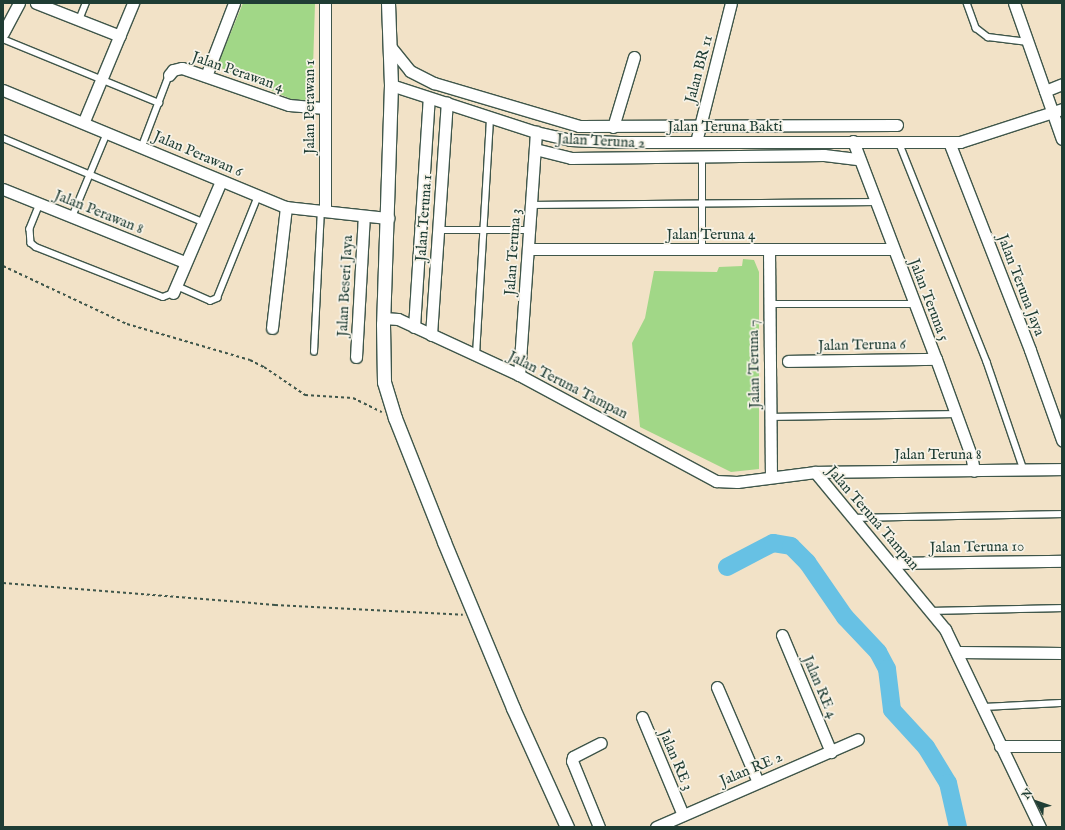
<!DOCTYPE html>
<style>
body{margin:0}
#map{position:relative;width:1065px;height:830px;overflow:hidden;background:#f2e2c7;font-family:"IM FELL English",serif}
div>[style]{position:absolute}
.green>*{inset:0;background:#a1d787}
.river>*{height:18px;margin:-9px;padding:0 9px;transform-origin:9px;border-radius:9px;background:#67c1e4}
.path>*{height:2px;margin-top:-1px;transform-origin:0;background:repeating-linear-gradient(90deg,#3f564a 0 3px,transparent 0 6px)}
.roads{filter:drop-shadow(1px 0 #3f564a) drop-shadow(-1px 0 #3f564a) drop-shadow(0 1px #3f564a) drop-shadow(0 -1px #3f564a)}
.service>*{height:5.5px;margin:-2.75px;padding:0 2.75px;transform-origin:2.75px;border-radius:2.75px;background:#fff}
.minor>*{height:11px;margin:-5.5px;padding:0 5.5px;transform-origin:5.5px;border-radius:5.5px;background:#fff}
.tertiary>*{height:13px;margin:-6.5px;padding:0 6.5px;transform-origin:6.5px;border-radius:6.5px;background:#fff}
span{translate:-50% -50%;white-space:nowrap;text-align:center;line-height:1.15;-webkit-text-stroke:3.5px #f7f3e8;paint-order:stroke}
.street-label{font-size:15px;color:#1f3d34}
.frame{position:absolute;inset:0;border:4px solid #1f3d34;pointer-events:none}
.north{position:absolute;left:1017px;top:782px;width:40px;height:40px;-webkit-text-stroke:3px #f7f3e8;paint-order:stroke;rotate:310deg;font-size:11px;font-weight:700;line-height:16px;text-align:center;color:#1f3d34}
.north::after{content:'';display:block;margin:auto;width:14px;height:18px;background:#1f3d34;clip-path:polygon(50% 0,100% 100%,50% 72%,0 100%)}
</style>
<div id="map">
<div class="green">
<div style="clip-path:polygon(243px 3px,315px 3px,312px 101px,291px 99px,217px 66px)"></div>
<div style="clip-path:polygon(743px 259px,754px 260px,759px 272px,759px 469px,731px 472px,640px 427px,632px 343px,645px 318px,654px 271px,717px 272px,719px 267px,742px 266px)"></div>
</div>
<div class="river">
<div style="left:727px;top:567px;width:52px;rotate:-27.6deg"></div>
<div style="left:773px;top:543px;width:18px;rotate:9deg"></div>
<div style="left:791px;top:546px;width:23px;rotate:45deg"></div>
<div style="left:807px;top:562px;width:67px;rotate:55.4deg"></div>
<div style="left:845px;top:617px;width:48px;rotate:46.7deg"></div>
<div style="left:878px;top:652px;width:19px;rotate:62deg"></div>
<div style="left:887px;top:669px;width:41px;rotate:83deg"></div>
<div style="left:892px;top:710px;width:50px;rotate:47.4deg"></div>
<div style="left:926px;top:747px;width:42px;rotate:58.6deg"></div>
<div style="left:948px;top:783px;width:45px;rotate:77.2deg"></div>
</div>
<div class="path">
<div style="left:3px;top:266px;width:137px;rotate:25.1deg"></div>
<div style="left:127px;top:324px;width:128px;rotate:16.3deg"></div>
<div style="left:250px;top:360px;width:16px;rotate:27deg"></div>
<div style="left:264px;top:367px;width:50px;rotate:34.3deg"></div>
<div style="left:305px;top:395px;width:48px;rotate:3.6deg"></div>
<div style="left:353px;top:398px;width:32px;rotate:26deg"></div>
<div style="left:3px;top:583px;width:273px;rotate:4.6deg"></div>
<div style="left:275px;top:605px;width:188px;rotate:3deg"></div>
</div>
<div class="roads">
<div class="service">
<div style="left:967px;top:3px;width:27px;rotate:70deg"></div>
<div style="left:976px;top:28px;width:15px;rotate:37deg"></div>
<div style="left:988px;top:37px;width:40px;rotate:7.1deg"></div>
<div style="left:79px;top:20px;width:18px;rotate:-68deg"></div>
<div style="left:3px;top:39px;width:169px;rotate:22.3deg"></div>
<div style="left:3px;top:138px;width:217px;rotate:22.8deg"></div>
<div style="left:899px;top:142px;width:237px;rotate:68.2deg"></div>
<div style="left:987px;top:362px;width:114px;rotate:71.1deg"></div>
<div style="left:142px;top:146px;width:76px;rotate:-69.2deg"></div>
<div style="left:40px;top:204px;width:27px;rotate:112deg"></div>
<div style="left:30px;top:229px;width:14px;rotate:86deg"></div>
<div style="left:31px;top:243px;width:6px;rotate:39deg"></div>
<div style="left:36px;top:247px;width:136px;rotate:21.5deg"></div>
<div style="left:163px;top:297px;width:11px;rotate:-22deg"></div>
<div style="left:531px;top:205px;width:344px;rotate:-0.5deg"></div>
<div style="left:72px;top:217px;width:91px;rotate:-67.4deg"></div>
<div style="left:439px;top:230px;width:90px"></div>
<div style="left:702px;top:250px;width:93px;rotate:-90deg"></div>
<div style="left:177px;top:286px;width:36px;rotate:24deg"></div>
<div style="left:210px;top:301px;width:8px;rotate:-23deg"></div>
<div style="left:217px;top:298px;width:110px;rotate:-68.1deg"></div>
<div style="left:769px;top:304px;width:146px"></div>
<div style="left:314px;top:352px;width:142px;rotate:-87.2deg"></div>
<div style="left:476px;top:355px;width:239px;rotate:-86.6deg"></div>
<div style="left:770px;top:417px;width:186px;rotate:-0.9deg"></div>
<div style="left:853px;top:518px;width:209px;rotate:-1.1deg"></div>
<div style="left:932px;top:611px;width:130px;rotate:-1.3deg"></div>
<div style="left:982px;top:707px;width:80px;rotate:-2.9deg"></div>
</div>
<div class="minor">
<div style="left:36px;top:3px;width:90px;rotate:21.4deg"></div>
<div style="left:1014px;top:3px;width:144px;rotate:70.6deg"></div>
<div style="left:3px;top:33px;width:34px;rotate:-62deg"></div>
<div style="left:389px;top:45px;width:33px;rotate:51deg"></div>
<div style="left:410px;top:71px;width:27px;rotate:27deg"></div>
<div style="left:434px;top:83px;width:151px;rotate:16.5deg"></div>
<div style="left:579px;top:126px;width:318px;rotate:-0.2deg"></div>
<div style="left:169px;top:75px;width:6px;rotate:-51deg"></div>
<div style="left:173px;top:70px;width:9px;rotate:-13deg"></div>
<div style="left:182px;top:68px;width:113px;rotate:19.1deg"></div>
<div style="left:289px;top:105px;width:36px;rotate:5deg"></div>
<div style="left:206px;top:76px;width:78px;rotate:-69deg"></div>
<div style="left:391px;top:85px;width:152px;rotate:18deg"></div>
<div style="left:536px;top:132px;width:35px;rotate:13deg"></div>
<div style="left:570px;top:140px;width:49px;rotate:2.3deg"></div>
<div style="left:619px;top:142px;width:341px"></div>
<div style="left:960px;top:142px;width:107px;rotate:-17.9deg"></div>
<div style="left:3px;top:90px;width:306px;rotate:22.5deg"></div>
<div style="left:286px;top:207px;width:103px;rotate:6.2deg"></div>
<div style="left:1045px;top:91px;width:18px;rotate:-22deg"></div>
<div style="left:84px;top:121px;width:128px;rotate:-67.4deg"></div>
<div style="left:613px;top:127px;width:73px;rotate:-73.3deg"></div>
<div style="left:853px;top:141px;width:233px;rotate:69.2deg"></div>
<div style="left:936px;top:359px;width:102px;rotate:70deg"></div>
<div style="left:971px;top:455px;width:16px;rotate:79deg"></div>
<div style="left:696px;top:142px;width:143px;rotate:-75.9deg"></div>
<div style="left:949px;top:142px;width:223px;rotate:68.7deg"></div>
<div style="left:1030px;top:350px;width:96px;rotate:70.4deg"></div>
<div style="left:535px;top:149px;width:37px;rotate:14deg"></div>
<div style="left:571px;top:158px;width:253px;rotate:-0.7deg"></div>
<div style="left:824px;top:155px;width:35px;rotate:7deg"></div>
<div style="left:3px;top:189px;width:196px;rotate:21.9deg"></div>
<div style="left:325px;top:210px;width:207px;rotate:-90deg"></div>
<div style="left:528px;top:249px;width:365px"></div>
<div style="left:769px;top:250px;width:227px;rotate:89.5deg"></div>
<div style="left:173px;top:293px;width:122px;rotate:-66.8deg"></div>
<div style="left:383px;top:318px;width:15px;rotate:4deg"></div>
<div style="left:398px;top:319px;width:133px;rotate:24.8deg"></div>
<div style="left:519px;top:375px;width:224px;rotate:28.3deg"></div>
<div style="left:716px;top:481px;width:21px;rotate:3deg"></div>
<div style="left:737px;top:482px;width:79px;rotate:-7.3deg"></div>
<div style="left:815px;top:472px;width:204px;rotate:50.4deg"></div>
<div style="left:945px;top:629px;width:220px;rotate:64.4deg"></div>
<div style="left:414px;top:327px;width:229px;rotate:-86.3deg"></div>
<div style="left:272px;top:328px;width:122px;rotate:-83.4deg"></div>
<div style="left:431px;top:335px;width:233px;rotate:-86.1deg"></div>
<div style="left:356px;top:357px;width:141px;rotate:-86.8deg"></div>
<div style="left:788px;top:361px;width:148px;rotate:-0.8deg"></div>
<div style="left:519px;top:375px;width:244px;rotate:-86deg"></div>
<div style="left:815px;top:472px;width:247px;rotate:-0.7deg"></div>
<div style="left:893px;top:563px;width:169px;rotate:-0.7deg"></div>
<div style="left:782px;top:635px;width:127px;rotate:67.3deg"></div>
<div style="left:958px;top:652px;width:104px;rotate:0.6deg"></div>
<div style="left:717px;top:687px;width:103px;rotate:66.7deg"></div>
<div style="left:642px;top:717px;width:106px;rotate:67.3deg"></div>
<div style="left:1000px;top:746px;width:62px"></div>
<div style="left:599px;top:827px;width:71px;rotate:-112.2deg"></div>
<div style="left:572px;top:761px;width:4px;rotate:-76deg"></div>
<div style="left:573px;top:757px;width:31px;rotate:-27deg"></div>
<div style="left:656px;top:827px;width:220px;rotate:-23.5deg"></div>
</div>
<div class="tertiary">
<div style="left:388px;top:3px;width:82px;rotate:87.9deg"></div>
<div style="left:391px;top:85px;width:239px;rotate:91.9deg"></div>
<div style="left:383px;top:324px;width:58px;rotate:89deg"></div>
<div style="left:384px;top:382px;width:38px;rotate:73deg"></div>
<div style="left:395px;top:418px;width:133px;rotate:68.4deg"></div>
<div style="left:444px;top:542px;width:180px;rotate:67.4deg"></div>
<div style="left:513px;top:708px;width:131px;rotate:65.6deg"></div>
</div>
</div>
<div class="street-label">
<span style="left:699px;top:69px;rotate:-75deg">Jalan BR 11</span>
<span style="left:238px;top:72px;rotate:19deg">Jalan Perawan 4</span>
<span style="left:310px;top:107px;rotate:-90deg">Jalan Perawan 1</span>
<span style="left:725px;top:127px">Jalan Teruna Bakti</span>
<span style="left:601px;top:141px;rotate:3deg">Jalan Teruna 2</span>
<span style="left:198px;top:154px;rotate:23deg">Jalan Perawan 6</span>
<span style="left:99px;top:212px;rotate:22deg">Jalan Perawan 8</span>
<span style="left:424px;top:218px;rotate:-86deg">Jalan Teruna 1</span>
<span style="left:711px;top:235px">Jalan Teruna 4</span>
<span style="left:513px;top:252px;rotate:-86deg">Jalan Teruna 3</span>
<span style="left:1021px;top:285px;rotate:69deg">Jalan Teruna Jaya</span>
<span style="left:345px;top:286px;rotate:-87deg">Jalan Beseri Jaya</span>
<span style="left:929px;top:300px;rotate:69deg">Jalan Teruna 5</span>
<span style="left:862px;top:345px;rotate:-1deg">Jalan Teruna 6</span>
<span style="left:754px;top:364px;rotate:-91deg">Jalan Teruna 7</span>
<span style="left:568px;top:385px;rotate:27deg">Jalan Teruna Tampan</span>
<span style="left:938px;top:455px">Jalan Teruna 8</span>
<span style="left:873px;top:518px;rotate:49deg">Jalan Teruna Tampan</span>
<span style="left:977px;top:547px;rotate:-1deg">Jalan Teruna 10</span>
<span style="left:820px;top:687px;rotate:67deg">Jalan RE 4</span>
<span style="left:676px;top:760px;rotate:67deg">Jalan RE 3</span>
<span style="left:751px;top:769px;rotate:-23deg">Jalan RE 2</span>
</div>
<div class="frame"></div>
<div class="north">N</div>
</div>
